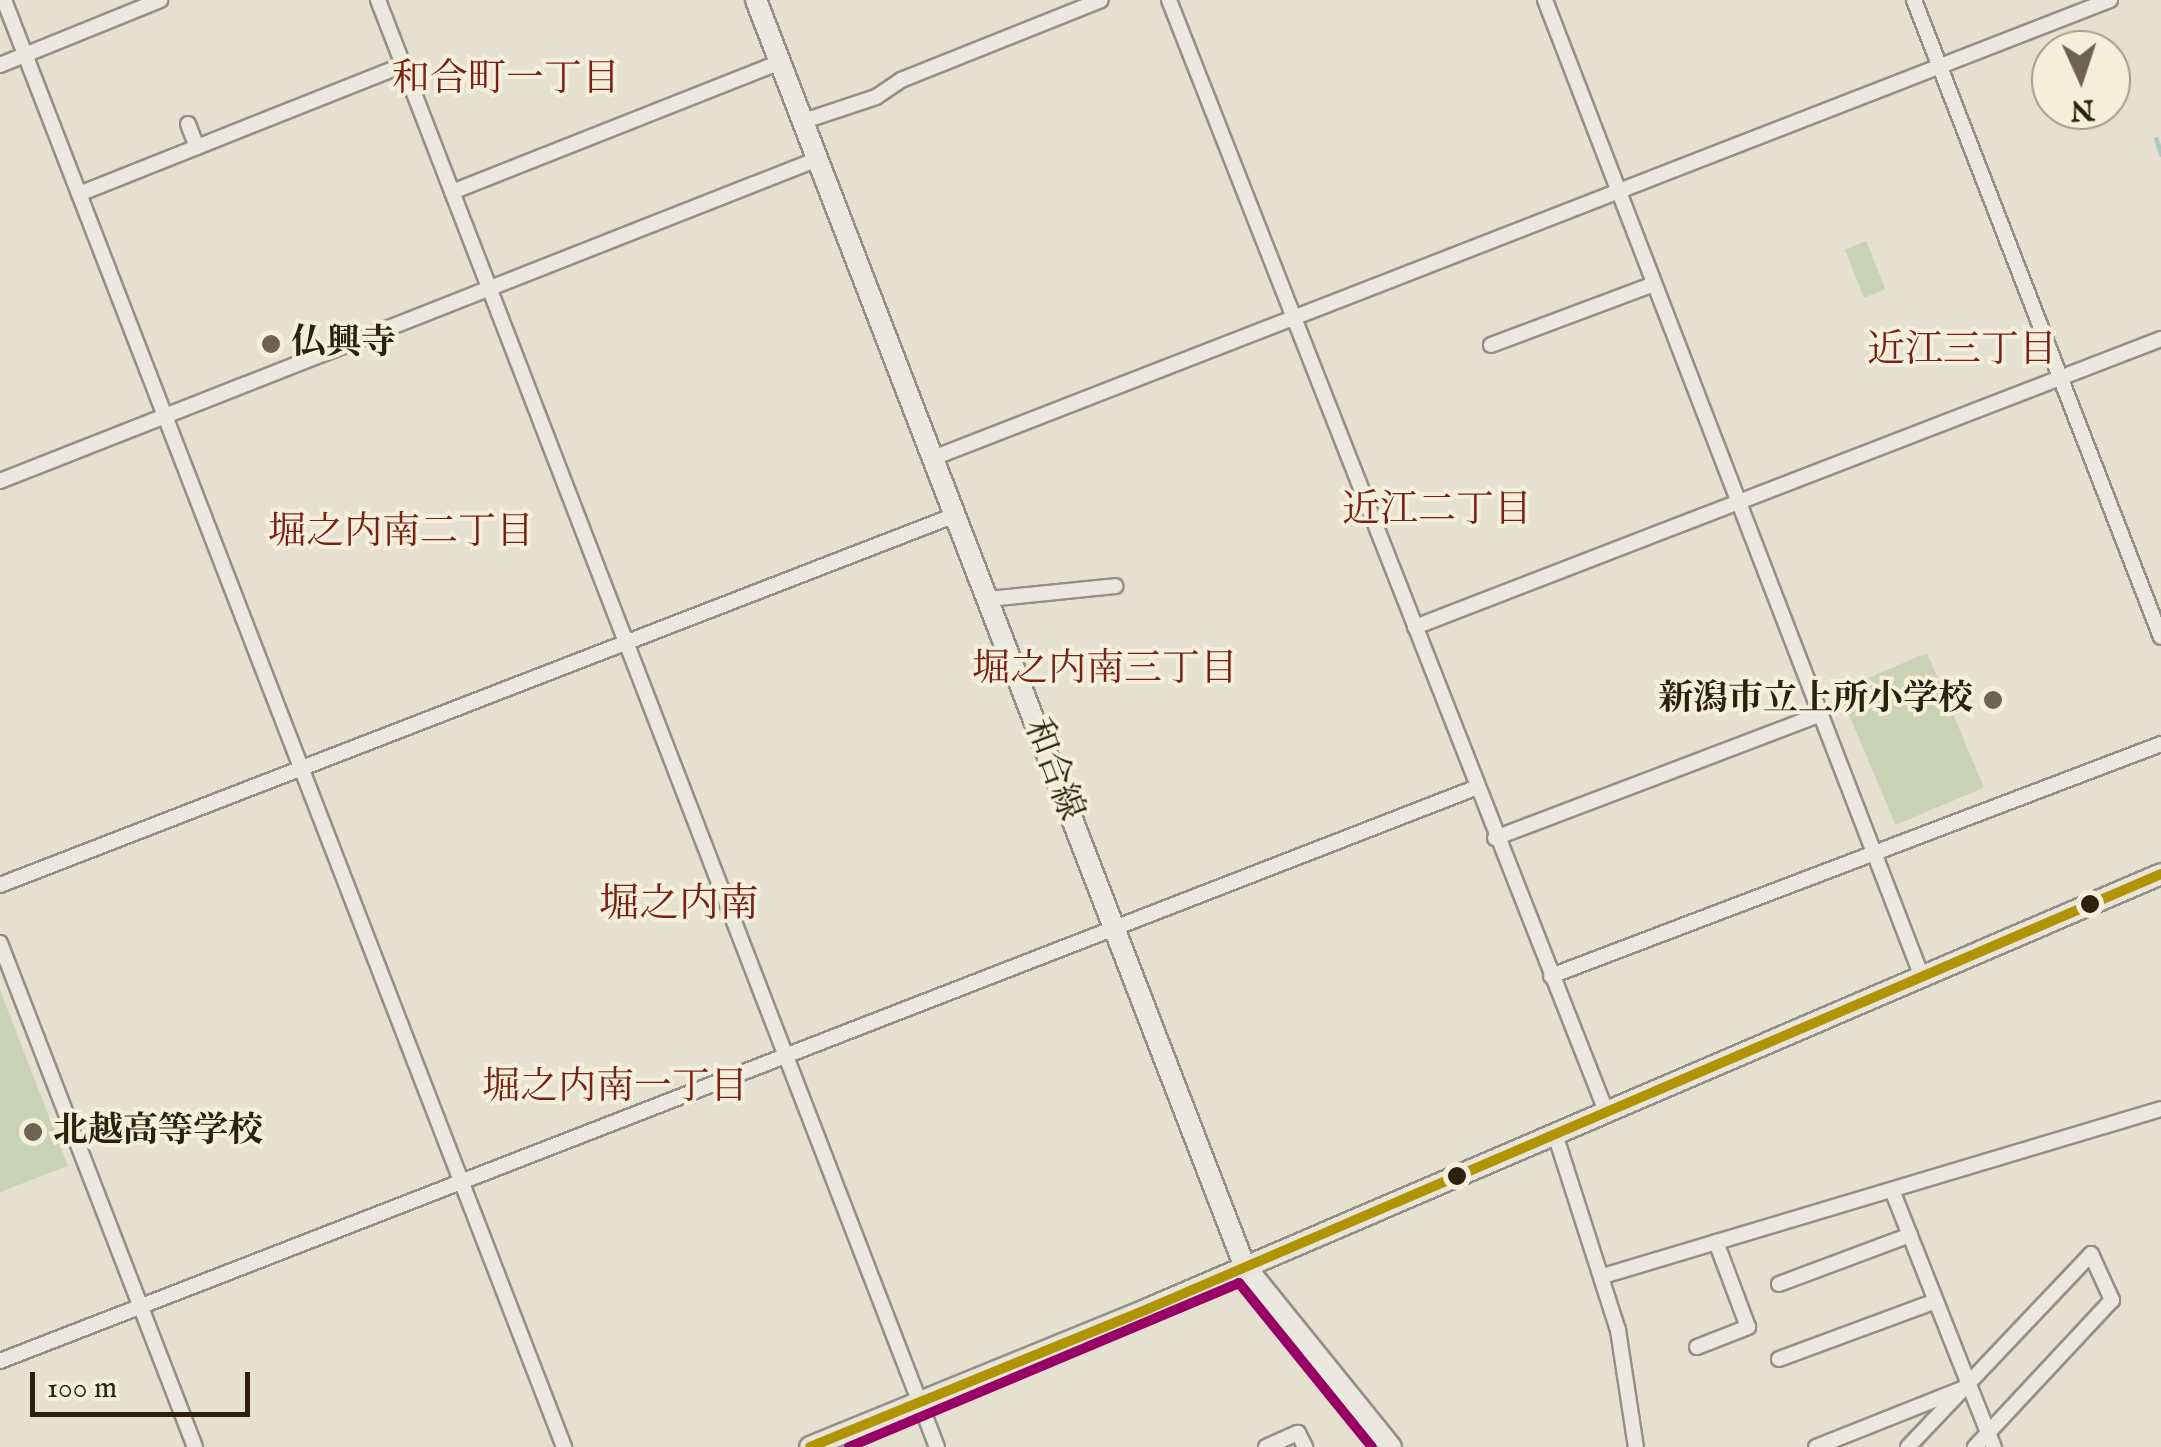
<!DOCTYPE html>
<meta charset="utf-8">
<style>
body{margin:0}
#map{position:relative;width:2161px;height:1447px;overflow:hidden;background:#e5e0cf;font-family:"IM FELL English","Noto Serif JP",serif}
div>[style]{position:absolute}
.green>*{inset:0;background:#c9d2b2;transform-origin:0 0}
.stream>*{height:5px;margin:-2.5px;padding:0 2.5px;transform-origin:2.5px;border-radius:2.5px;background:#b0c9c0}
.roads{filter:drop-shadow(2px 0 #959085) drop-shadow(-2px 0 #959085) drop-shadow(0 2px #959085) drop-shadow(0 -2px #959085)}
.street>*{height:14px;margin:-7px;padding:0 7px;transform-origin:7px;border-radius:7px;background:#ebe8df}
.secondary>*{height:20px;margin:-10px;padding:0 10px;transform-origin:10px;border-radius:10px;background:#ebe8df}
.primary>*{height:20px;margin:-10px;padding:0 10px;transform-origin:10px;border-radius:10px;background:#e8e4da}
.bus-1>*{height:10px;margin:-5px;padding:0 5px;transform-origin:5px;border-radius:5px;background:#b19404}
.bus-2>*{height:10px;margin:-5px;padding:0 5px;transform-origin:5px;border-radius:5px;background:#906}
.dots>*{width:28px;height:28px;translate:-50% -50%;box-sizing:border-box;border:5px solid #f4efda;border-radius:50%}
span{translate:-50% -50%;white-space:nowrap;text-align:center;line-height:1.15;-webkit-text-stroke:8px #f4efda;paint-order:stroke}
.poi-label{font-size:35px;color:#2e200f;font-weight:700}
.left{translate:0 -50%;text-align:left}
.right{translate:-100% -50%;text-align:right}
.street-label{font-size:35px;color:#2e200f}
.neighbourhood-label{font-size:38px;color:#7a1f14}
.quarter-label{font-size:40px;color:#7a1f14}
.north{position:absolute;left:2031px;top:30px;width:100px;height:100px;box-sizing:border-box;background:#f4efda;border:2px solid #a59c89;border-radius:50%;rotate:177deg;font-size:28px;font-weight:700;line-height:40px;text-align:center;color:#2e200f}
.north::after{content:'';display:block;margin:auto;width:35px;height:45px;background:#6e6352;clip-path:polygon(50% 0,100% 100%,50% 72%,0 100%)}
.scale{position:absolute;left:30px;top:1372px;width:220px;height:45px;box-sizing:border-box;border:5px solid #2e200f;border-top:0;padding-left:12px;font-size:30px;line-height:35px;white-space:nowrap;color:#2e200f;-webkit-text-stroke:8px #f4efda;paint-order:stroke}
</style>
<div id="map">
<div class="green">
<div style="left:1866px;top:241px;width:52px;height:23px;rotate:68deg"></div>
<div style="left:1927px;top:653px;width:146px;height:96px;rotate:67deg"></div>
<div style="clip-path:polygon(0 990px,68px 1166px,0 1192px)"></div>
</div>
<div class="stream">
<div style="left:2156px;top:139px;width:16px;rotate:72deg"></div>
</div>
<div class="roads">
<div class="street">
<div style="left:4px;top:0;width:1552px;rotate:68.84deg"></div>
<div style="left:378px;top:0;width:1551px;rotate:68.88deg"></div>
<div style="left:1169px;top:0;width:1194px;rotate:68.53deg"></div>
<div style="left:1545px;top:0;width:1047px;rotate:68.9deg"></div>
<div style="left:1914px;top:0;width:683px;rotate:68.81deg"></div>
<div style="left:0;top:65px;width:173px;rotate:-22.1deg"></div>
<div style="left:804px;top:121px;width:76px;rotate:-18.4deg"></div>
<div style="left:876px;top:97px;width:30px;rotate:-34deg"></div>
<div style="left:901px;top:80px;width:215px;rotate:-21.8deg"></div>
<div style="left:188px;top:124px;width:25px;rotate:69deg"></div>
<div style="left:452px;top:192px;width:354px;rotate:-21.6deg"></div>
<div style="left:79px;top:194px;width:349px;rotate:-21.7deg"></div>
<div style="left:1491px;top:345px;width:174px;rotate:-20.5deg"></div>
<div style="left:933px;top:458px;width:1263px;rotate:-21.26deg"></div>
<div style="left:0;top:481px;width:879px;rotate:-21.49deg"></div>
<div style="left:988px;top:599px;width:128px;rotate:-5.8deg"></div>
<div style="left:1415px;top:627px;width:800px;rotate:-21.11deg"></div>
<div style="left:1495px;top:838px;width:349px;rotate:-20.8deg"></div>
<div style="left:0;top:885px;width:1022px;rotate:-21.17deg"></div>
<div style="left:0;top:943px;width:540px;rotate:68.85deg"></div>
<div style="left:1551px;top:976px;width:653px;rotate:-20.82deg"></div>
<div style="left:1555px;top:1134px;width:206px;rotate:72.2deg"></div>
<div style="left:1618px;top:1330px;width:118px;rotate:81.3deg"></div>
<div style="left:1892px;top:1190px;width:277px;rotate:68.4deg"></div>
<div style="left:1603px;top:1276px;width:582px;rotate:-16.66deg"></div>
<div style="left:1779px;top:1284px;width:140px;rotate:-20.5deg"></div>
<div style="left:1697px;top:1347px;width:55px;rotate:-21.4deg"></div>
<div style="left:1748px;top:1327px;width:91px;rotate:-110.6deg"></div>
<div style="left:1779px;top:1359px;width:167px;rotate:-20.3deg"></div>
<div style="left:0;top:1361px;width:1582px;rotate:-21.23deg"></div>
<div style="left:1266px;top:1447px;width:35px;rotate:-24deg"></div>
<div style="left:1298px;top:1433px;width:16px;rotate:63deg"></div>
<div style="left:1816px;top:1447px;width:159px;rotate:-21.7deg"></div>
<div style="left:1908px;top:1447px;width:266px;rotate:-46.5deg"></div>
<div style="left:2091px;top:1254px;width:51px;rotate:65.5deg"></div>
<div style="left:2112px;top:1300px;width:201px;rotate:133deg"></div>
</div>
<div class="secondary">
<div style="left:756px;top:0;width:1356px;rotate:68.9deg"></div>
<div style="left:1244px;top:1265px;width:234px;rotate:51.1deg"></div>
</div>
<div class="primary">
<div style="left:810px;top:1447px;width:367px;rotate:-22.2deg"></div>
<div style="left:1150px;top:1308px;width:1100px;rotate:-23.23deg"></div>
</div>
</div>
<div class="bus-1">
<div style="left:810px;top:1447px;width:367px;rotate:-22.2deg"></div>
<div style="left:1150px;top:1308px;width:1100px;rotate:-23.23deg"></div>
</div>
<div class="bus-2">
<div style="left:849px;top:1447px;width:423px;rotate:-22.8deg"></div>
<div style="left:1239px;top:1283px;width:211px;rotate:51deg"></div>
</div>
<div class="dots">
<div style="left:271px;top:344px;background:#6e6352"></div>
<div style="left:1993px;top:700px;background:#6e6352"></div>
<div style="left:2090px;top:904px;background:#2e200f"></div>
<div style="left:33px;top:1132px;background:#6e6352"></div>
<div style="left:1457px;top:1176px;background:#2e200f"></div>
</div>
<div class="poi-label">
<span class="left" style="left:291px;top:344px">仏興寺</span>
<span class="right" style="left:1973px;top:700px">新潟市立上所小学校</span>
<span class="left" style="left:53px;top:1132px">北越高等学校</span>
</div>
<div class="street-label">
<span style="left:1053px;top:770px;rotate:69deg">和合線</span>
</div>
<div class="neighbourhood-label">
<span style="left:506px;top:81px">和合町一丁目</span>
<span style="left:1962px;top:352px">近江三丁目</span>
<span style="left:1437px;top:512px">近江二丁目</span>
<span style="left:401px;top:534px">堀之内南二丁目</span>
<span style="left:1105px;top:671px">堀之内南三丁目</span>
<span style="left:615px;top:1089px">堀之内南一丁目</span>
</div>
<div class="quarter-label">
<span style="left:679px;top:906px">堀之内南</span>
</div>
<div class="north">N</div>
<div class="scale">100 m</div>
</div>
